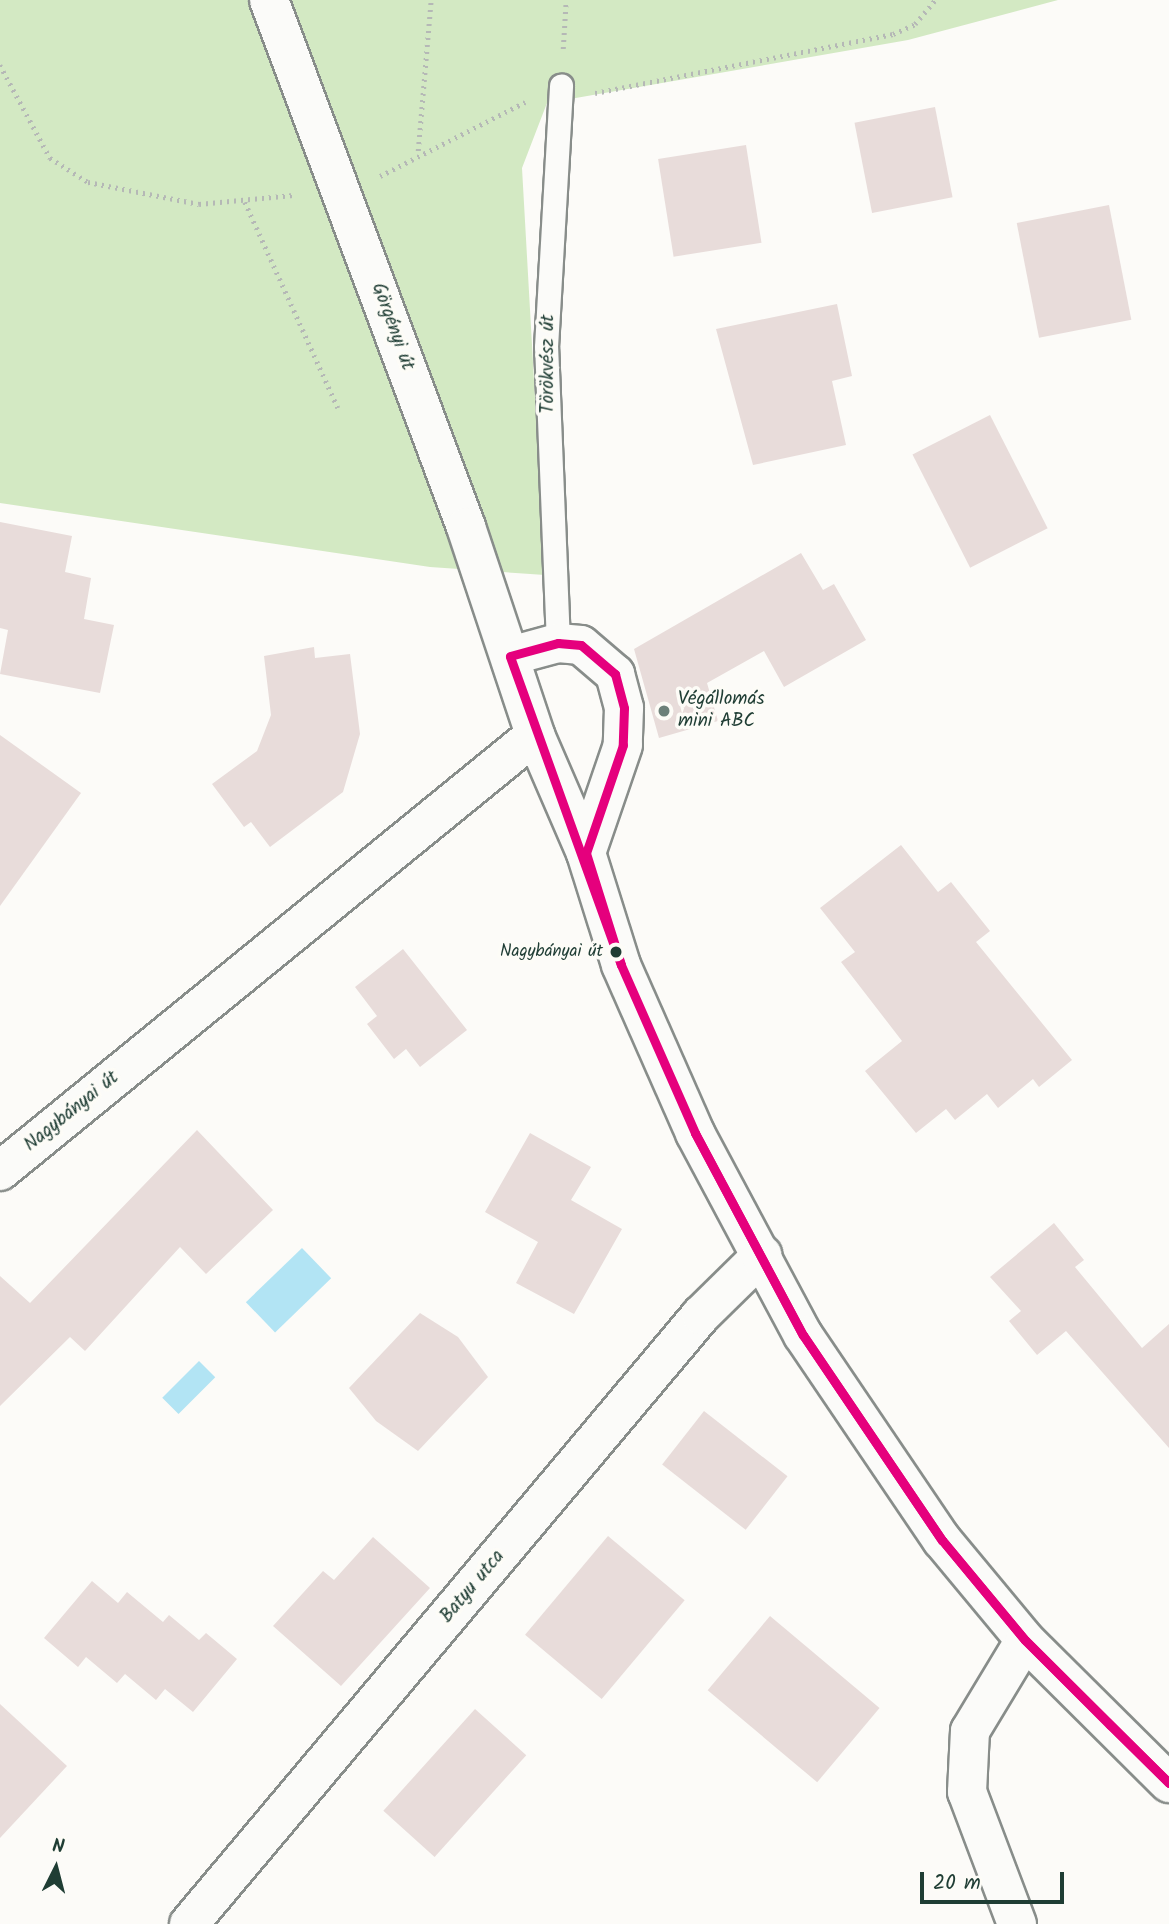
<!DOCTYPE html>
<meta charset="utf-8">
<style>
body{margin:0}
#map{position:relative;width:1169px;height:1924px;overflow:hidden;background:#fcfbf8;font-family:Kalam,sans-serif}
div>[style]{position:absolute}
.green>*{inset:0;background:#d3e9c3}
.water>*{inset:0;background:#b2e4f4;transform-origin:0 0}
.building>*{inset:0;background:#e8dcda;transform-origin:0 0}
.path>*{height:4.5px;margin-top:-2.25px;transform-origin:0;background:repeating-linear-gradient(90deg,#b5b8b6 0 2px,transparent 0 7px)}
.roads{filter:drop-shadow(2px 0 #888d8a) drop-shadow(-2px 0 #888d8a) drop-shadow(0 2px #888d8a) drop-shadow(0 -2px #888d8a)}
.service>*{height:23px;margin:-11.5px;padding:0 11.5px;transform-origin:11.5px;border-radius:11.5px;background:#fbfbf9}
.minor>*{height:38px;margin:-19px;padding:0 19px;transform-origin:19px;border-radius:19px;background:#fbfbf9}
.tertiary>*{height:38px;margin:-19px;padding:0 19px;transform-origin:19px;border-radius:19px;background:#fbfbf9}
.bus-1>*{height:9px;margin:-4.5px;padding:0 4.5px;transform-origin:4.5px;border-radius:4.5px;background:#e5007d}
.dots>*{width:19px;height:19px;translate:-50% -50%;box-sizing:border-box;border:4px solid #fdfcf7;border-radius:50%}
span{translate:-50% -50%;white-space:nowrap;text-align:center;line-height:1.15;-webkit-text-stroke:7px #fdfcf7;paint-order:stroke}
.bus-label{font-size:17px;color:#1f3d34}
.right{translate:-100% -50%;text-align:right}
.street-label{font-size:19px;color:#1f3d34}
.poi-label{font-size:19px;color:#1f3d34}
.left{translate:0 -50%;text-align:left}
.north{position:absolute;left:21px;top:1833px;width:70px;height:70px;-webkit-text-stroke:5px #fdfcf7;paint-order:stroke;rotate:6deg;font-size:19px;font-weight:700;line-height:28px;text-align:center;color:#1f3d34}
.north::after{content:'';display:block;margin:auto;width:24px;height:32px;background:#1f3d34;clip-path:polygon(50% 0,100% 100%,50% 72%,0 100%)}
.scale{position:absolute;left:920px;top:1872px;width:144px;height:32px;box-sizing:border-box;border:4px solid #1f3d34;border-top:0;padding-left:9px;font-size:21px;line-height:24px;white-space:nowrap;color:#1f3d34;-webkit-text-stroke:5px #fdfcf7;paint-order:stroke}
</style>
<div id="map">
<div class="green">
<div style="clip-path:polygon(0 0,1058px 0,908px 40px,547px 103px,522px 168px,545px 575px,430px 567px,0 503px)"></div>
</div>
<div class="water">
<div style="left:302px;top:1248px;width:42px;height:78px;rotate:46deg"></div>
<div style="left:199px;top:1361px;width:23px;height:52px;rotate:45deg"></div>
</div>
<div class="building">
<div style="left:935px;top:107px;width:92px;height:82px;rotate:79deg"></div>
<div style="left:746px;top:145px;width:99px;height:89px;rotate:81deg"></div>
<div style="left:1109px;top:205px;width:117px;height:94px;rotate:79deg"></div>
<div style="clip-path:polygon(837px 304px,852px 376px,832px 381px,846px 445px,753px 465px,716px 329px)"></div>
<div style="left:990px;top:415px;width:127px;height:87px;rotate:63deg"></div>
<div style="clip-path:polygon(0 522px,72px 536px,65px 572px,91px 578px,84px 619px,114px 625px,100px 693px,0 674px,8px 630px,0 628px)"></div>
<div style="clip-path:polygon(801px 553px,823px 590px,834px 584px,866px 640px,784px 687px,764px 651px,707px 683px,718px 721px,659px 738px,634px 649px)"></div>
<div style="clip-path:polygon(314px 647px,315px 658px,350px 654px,360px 734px,343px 792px,270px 847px,251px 822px,244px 827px,212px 784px,257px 751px,271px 715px,264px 656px)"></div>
<div style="clip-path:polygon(0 735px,81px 793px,0 906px)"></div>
<div style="clip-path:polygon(901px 845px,938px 892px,951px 882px,990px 931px,976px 942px,1072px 1060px,1039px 1087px,1033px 1079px,998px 1108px,987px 1094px,955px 1120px,946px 1109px,916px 1133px,865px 1071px,902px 1041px,841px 962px,855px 952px,820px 908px)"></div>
<div style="clip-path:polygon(403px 949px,467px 1030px,420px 1067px,406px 1049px,394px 1059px,367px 1024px,377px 1016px,355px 987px)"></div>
<div style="clip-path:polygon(197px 1130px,273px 1210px,206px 1274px,180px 1247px,85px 1351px,70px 1337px,0 1406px,0 1276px,30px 1303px)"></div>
<div style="clip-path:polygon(530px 1133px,591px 1167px,571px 1200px,622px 1229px,574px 1314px,516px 1283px,538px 1242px,485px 1212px)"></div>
<div style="clip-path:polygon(1054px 1223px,1084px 1260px,1075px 1267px,1142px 1348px,1169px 1324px,1169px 1448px,1066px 1331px,1037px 1355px,1009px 1321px,1021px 1311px,990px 1277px)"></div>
<div style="clip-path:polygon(420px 1313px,458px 1337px,488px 1377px,418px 1451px,376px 1421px,349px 1388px)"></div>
<div style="left:704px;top:1411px;width:106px;height:68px;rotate:38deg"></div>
<div style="left:608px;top:1536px;width:100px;height:129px;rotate:40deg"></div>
<div style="clip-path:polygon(373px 1537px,430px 1588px,341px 1686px,273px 1626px,323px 1571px,334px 1580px)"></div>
<div style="clip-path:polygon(92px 1581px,118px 1603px,127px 1592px,163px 1622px,169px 1615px,199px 1640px,206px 1633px,237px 1659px,193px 1712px,165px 1689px,156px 1700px,125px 1674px,117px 1683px,86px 1657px,78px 1667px,44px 1638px)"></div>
<div style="left:770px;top:1616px;width:143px;height:97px;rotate:40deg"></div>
<div style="clip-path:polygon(0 1704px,67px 1766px,0 1838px)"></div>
<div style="left:475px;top:1709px;width:69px;height:137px;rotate:42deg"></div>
</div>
<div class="path">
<div style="left:563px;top:49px;width:49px;rotate:-86.5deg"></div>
<div style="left:0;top:65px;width:106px;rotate:61.7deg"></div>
<div style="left:50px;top:158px;width:45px;rotate:32.3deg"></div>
<div style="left:88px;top:182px;width:113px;rotate:11.2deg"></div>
<div style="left:199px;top:204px;width:95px;rotate:-5.4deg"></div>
<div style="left:595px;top:93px;width:304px;rotate:-11.2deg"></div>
<div style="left:893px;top:34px;width:24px;rotate:-24deg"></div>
<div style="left:915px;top:24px;width:31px;rotate:-50deg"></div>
<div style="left:418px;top:151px;width:152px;rotate:-85.1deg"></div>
<div style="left:380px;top:176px;width:163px;rotate:-27deg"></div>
<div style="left:245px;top:202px;width:226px;rotate:65.7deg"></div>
</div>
<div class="roads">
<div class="service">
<div style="left:558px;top:643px;width:296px;rotate:-92.3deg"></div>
<div style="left:546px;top:347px;width:262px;rotate:-86.7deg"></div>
</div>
<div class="minor">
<div style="left:269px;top:0;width:563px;rotate:69.5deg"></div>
<div style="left:466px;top:527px;width:219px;rotate:71.6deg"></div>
<div style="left:535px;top:735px;width:129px;rotate:66.6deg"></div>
<div style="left:510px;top:656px;width:50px;rotate:-15.2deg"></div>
<div style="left:558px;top:643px;width:23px;rotate:5deg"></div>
<div style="left:581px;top:645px;width:45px;rotate:40.5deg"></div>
<div style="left:615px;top:674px;width:35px;rotate:75deg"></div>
<div style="left:624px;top:708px;width:37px;rotate:92deg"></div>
<div style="left:623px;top:745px;width:114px;rotate:108.9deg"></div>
<div style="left:0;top:1171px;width:690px;rotate:-39.18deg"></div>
<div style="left:189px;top:1924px;width:796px;rotate:-49.95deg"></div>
<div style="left:701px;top:1315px;width:86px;rotate:-44.5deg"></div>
<div style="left:1017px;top:1924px;width:141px;rotate:-110.7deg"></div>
<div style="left:967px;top:1792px;width:61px;rotate:-87.2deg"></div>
<div style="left:970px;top:1731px;width:106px;rotate:-58.9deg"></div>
</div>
<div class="tertiary">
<div style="left:586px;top:853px;width:117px;rotate:72.6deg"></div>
<div style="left:621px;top:965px;width:184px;rotate:66.2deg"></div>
<div style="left:695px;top:1133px;width:229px;rotate:61.9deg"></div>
<div style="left:803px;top:1335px;width:248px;rotate:55.9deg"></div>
<div style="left:942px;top:1540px;width:130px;rotate:50.3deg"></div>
<div style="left:1025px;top:1640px;width:203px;rotate:44.8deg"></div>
</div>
</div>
<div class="bus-1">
<div style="left:558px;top:643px;width:23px;rotate:5deg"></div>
<div style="left:581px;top:645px;width:45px;rotate:40.5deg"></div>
<div style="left:615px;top:674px;width:35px;rotate:75deg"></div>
<div style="left:624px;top:708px;width:37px;rotate:92deg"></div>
<div style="left:623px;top:745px;width:114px;rotate:108.9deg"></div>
<div style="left:586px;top:853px;width:117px;rotate:72.6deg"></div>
<div style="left:621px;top:965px;width:328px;rotate:-109.8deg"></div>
<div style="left:510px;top:656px;width:50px;rotate:-15.2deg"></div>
<div style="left:621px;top:965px;width:184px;rotate:66.2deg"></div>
<div style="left:695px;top:1133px;width:229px;rotate:61.9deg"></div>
<div style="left:695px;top:1133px;width:229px;rotate:61.9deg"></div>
<div style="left:803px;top:1335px;width:248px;rotate:55.9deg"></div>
<div style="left:803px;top:1335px;width:248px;rotate:55.9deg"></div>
<div style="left:942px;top:1540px;width:130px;rotate:50.3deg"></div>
<div style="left:942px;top:1540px;width:130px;rotate:50.3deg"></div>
<div style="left:1025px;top:1640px;width:203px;rotate:44.8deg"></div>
<div style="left:1169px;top:1783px;width:83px;rotate:-135.5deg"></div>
<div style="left:1110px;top:1725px;width:120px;rotate:-135deg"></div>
</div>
<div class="dots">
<div style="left:664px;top:711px;background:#6c8079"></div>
<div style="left:616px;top:952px;background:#1f3d34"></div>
</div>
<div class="bus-label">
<span class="right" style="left:603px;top:952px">Nagybányai út</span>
</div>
<div class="street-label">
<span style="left:392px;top:327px;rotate:70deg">Görgényi út</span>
<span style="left:549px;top:364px;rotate:-90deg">Törökvész út</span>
<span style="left:72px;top:1112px;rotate:-39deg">Nagybányai út</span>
<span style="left:473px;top:1587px;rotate:-50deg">Batyu utca</span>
</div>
<div class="poi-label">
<span class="left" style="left:678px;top:711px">Végállomás<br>mini ABC</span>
</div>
<div class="north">N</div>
<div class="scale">20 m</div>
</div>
